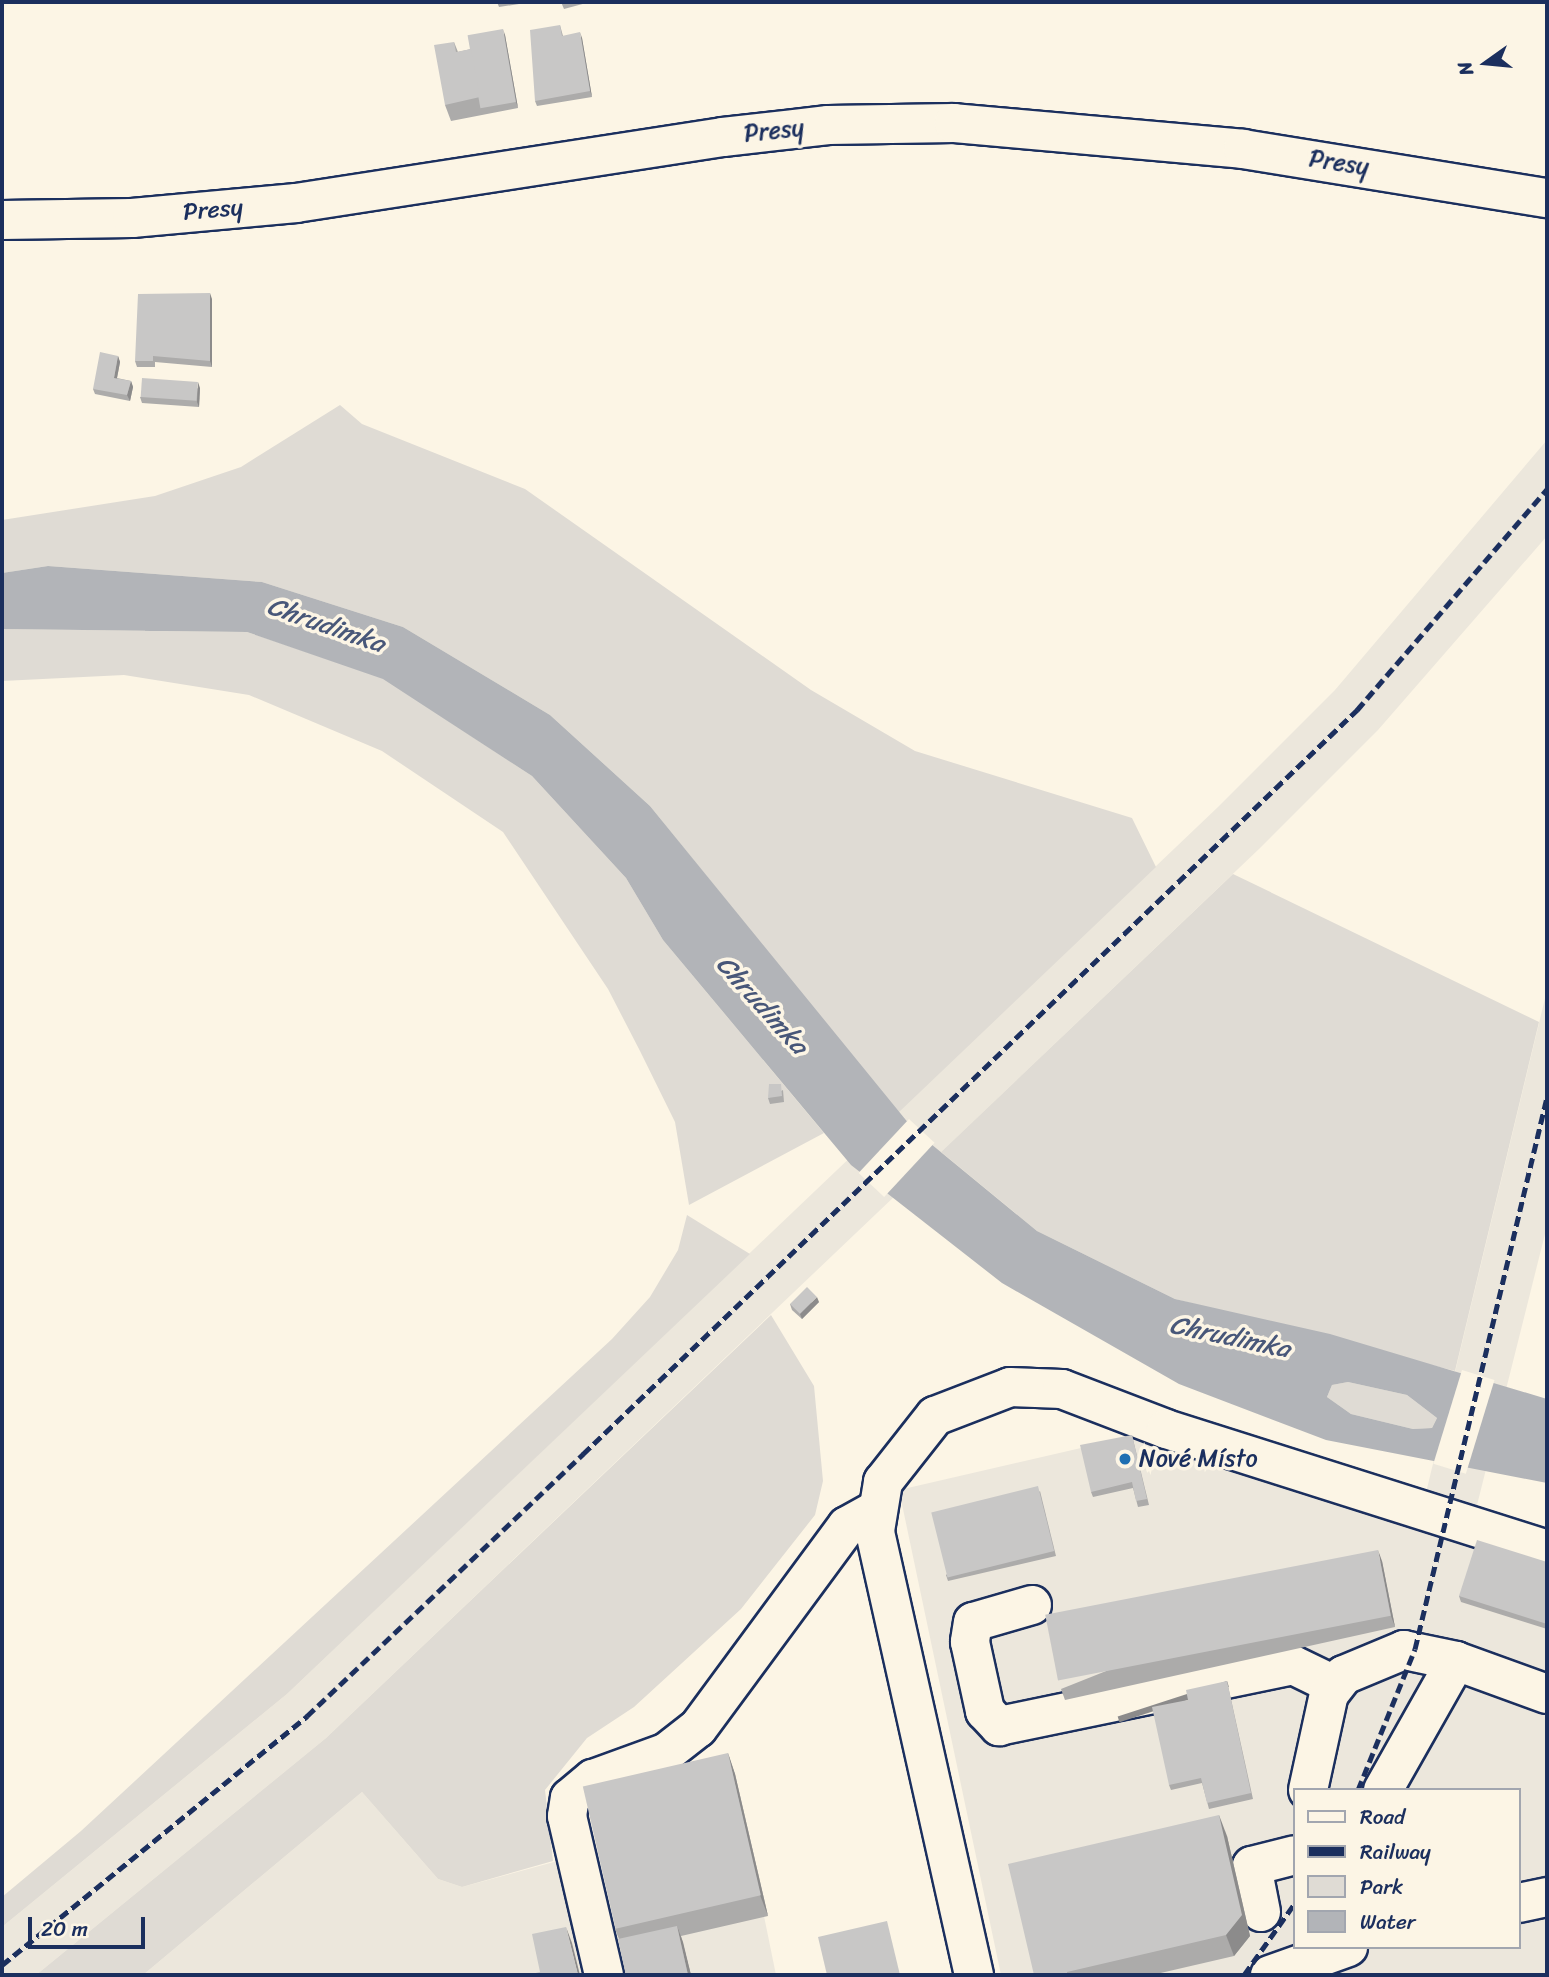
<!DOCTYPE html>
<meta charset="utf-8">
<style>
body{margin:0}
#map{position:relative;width:1549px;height:1977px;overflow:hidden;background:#fcf5e5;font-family:Sriracha,sans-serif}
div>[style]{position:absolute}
.built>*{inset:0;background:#ece7dc}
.green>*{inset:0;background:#dfdbd4}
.water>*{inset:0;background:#b2b4b8}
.pier>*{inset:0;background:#fcf5e5;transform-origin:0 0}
.roads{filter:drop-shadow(2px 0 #1b2f5e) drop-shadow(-2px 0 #1b2f5e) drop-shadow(0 2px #1b2f5e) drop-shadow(0 -2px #1b2f5e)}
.minor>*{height:38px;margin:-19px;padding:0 19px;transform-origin:19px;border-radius:19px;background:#fcf5e5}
.rail>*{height:5px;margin-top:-2.5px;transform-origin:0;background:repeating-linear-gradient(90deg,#1b2f5e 0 10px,transparent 0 15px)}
.wall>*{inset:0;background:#acabaa}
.shaded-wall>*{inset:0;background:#8c8b8b;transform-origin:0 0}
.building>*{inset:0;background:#c8c7c6;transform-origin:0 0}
.dots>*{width:19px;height:19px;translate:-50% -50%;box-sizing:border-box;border:4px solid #fcf5e5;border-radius:50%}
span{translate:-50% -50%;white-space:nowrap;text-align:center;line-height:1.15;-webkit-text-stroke:7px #fcf5e5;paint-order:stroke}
.street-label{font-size:24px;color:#1b2f5e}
.poi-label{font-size:24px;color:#1b2f5e}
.left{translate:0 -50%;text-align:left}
.water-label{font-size:26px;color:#485779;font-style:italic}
.frame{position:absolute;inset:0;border:4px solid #1b2f5e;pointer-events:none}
.legend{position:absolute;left:1293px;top:1788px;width:228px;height:161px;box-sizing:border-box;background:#fcf5e5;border:2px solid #a2a6af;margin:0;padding:9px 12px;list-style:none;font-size:21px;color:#1b2f5e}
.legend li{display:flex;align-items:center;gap:14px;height:35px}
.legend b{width:35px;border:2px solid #a2a6af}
.north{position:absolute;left:1451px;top:28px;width:70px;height:70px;-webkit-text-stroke:5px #fcf5e5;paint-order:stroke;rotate:255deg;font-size:19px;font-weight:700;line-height:28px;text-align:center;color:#1b2f5e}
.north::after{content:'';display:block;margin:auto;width:24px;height:32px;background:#1b2f5e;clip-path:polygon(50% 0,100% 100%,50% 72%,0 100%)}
.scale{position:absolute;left:28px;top:1917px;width:117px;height:32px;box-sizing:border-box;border:4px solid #1b2f5e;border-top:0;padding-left:9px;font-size:21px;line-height:24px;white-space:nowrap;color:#1b2f5e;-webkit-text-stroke:5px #fcf5e5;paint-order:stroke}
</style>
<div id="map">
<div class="built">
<div style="clip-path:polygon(1547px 440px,1547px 536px,1378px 730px,1259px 849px,326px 1738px,36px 1975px,2px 1975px,2px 1927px,287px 1694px,1218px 807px,1335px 690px)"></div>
<div style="clip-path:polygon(evenodd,1547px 990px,1547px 1226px,1468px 1541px,1547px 1567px,1547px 1975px,1001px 1975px,899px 1490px,1133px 1436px,1418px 1526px,1547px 990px,1295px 1790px,1519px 1790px,1519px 1947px,1295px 1947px,1295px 1790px)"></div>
<div style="clip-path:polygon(735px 1774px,776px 1975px,143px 1975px,362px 1792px,438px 1879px,462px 1887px,598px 1850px)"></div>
</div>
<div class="green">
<div style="clip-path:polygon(340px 405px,362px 424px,525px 489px,811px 690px,915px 751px,1132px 818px,1156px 867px,898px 1113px,650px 806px,550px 715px,403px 627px,262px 582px,48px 566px,2px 573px,2px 520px,155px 496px,241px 467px)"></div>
<div style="clip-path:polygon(3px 629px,247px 632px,383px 678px,532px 776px,626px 878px,663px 940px,824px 1133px,689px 1205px,675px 1122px,640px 1051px,608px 989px,503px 832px,382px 751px,249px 695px,124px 675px,2px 681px)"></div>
<div style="clip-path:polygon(1233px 874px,1539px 1022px,1455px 1371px,1175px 1299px,1037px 1231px,941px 1152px)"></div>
<div style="clip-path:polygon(687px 1215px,750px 1254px,287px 1694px,2px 1927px,2px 1897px,81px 1831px,612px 1339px,650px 1297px,678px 1250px)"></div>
<div style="clip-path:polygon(771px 1315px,814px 1386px,823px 1481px,815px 1515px,741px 1609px,634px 1707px,587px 1738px,545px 1790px,553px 1861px,462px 1887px,438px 1879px,362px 1792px,143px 1975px,36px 1975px,326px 1738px)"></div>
<div style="clip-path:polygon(1348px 1382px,1407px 1395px,1437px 1418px,1432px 1428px,1413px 1429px,1351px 1414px,1327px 1397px,1332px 1385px)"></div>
</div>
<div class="water">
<div style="clip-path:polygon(evenodd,48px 566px,262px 582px,403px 627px,550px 715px,650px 806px,914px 1130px,1037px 1231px,1175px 1299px,1330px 1334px,1547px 1399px,1547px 1483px,1326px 1440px,1179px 1384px,1002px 1283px,851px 1165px,663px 940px,626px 878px,532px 776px,383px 679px,247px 632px,2px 629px,2px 573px,48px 566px,1348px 1382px,1407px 1395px,1437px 1418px,1432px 1428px,1413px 1429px,1351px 1414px,1327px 1397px,1332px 1385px,1348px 1382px)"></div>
</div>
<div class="pier">
<div style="left:909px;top:1119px;width:35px;height:74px;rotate:43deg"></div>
<div style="left:1462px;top:1370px;width:34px;height:98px;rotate:17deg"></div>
</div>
<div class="roads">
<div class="minor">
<div style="left:2px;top:220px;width:130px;rotate:-0.9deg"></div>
<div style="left:132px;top:218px;width:165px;rotate:-5.2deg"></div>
<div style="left:296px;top:203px;width:432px;rotate:-8.8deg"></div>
<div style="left:723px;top:137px;width:106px;rotate:-6.5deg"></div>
<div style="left:828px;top:125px;width:126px;rotate:-0.9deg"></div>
<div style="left:954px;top:123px;width:290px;rotate:5.1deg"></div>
<div style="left:1243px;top:149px;width:308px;rotate:9.2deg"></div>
<div style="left:1032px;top:1605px;width:61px;rotate:163.9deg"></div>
<div style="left:973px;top:1622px;width:20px;rotate:99deg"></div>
<div style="left:970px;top:1642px;width:71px;rotate:77.7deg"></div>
<div style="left:985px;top:1711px;width:21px;rotate:47deg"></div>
<div style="left:999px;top:1726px;width:300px;rotate:-11.7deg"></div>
<div style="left:1293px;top:1665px;width:46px;rotate:26deg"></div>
<div style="left:1308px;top:1790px;width:98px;rotate:-77.7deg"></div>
<div style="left:1329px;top:1694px;width:24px;rotate:-52deg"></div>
<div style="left:1344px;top:1675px;width:65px;rotate:-22.6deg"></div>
<div style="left:1404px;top:1650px;width:53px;rotate:11.9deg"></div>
<div style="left:1383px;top:1790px;width:148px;rotate:-60.5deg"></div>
<div style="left:1456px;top:1661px;width:97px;rotate:19.9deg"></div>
<div style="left:1519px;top:1903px;width:29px;rotate:-12deg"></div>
<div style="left:1261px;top:1912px;width:47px;rotate:-101.1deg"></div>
<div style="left:1252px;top:1866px;width:44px;rotate:-14.3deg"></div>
<div style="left:604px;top:1975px;width:163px;rotate:-103.1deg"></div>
<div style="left:567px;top:1816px;width:18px;rotate:-81deg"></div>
<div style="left:570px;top:1798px;width:30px;rotate:-40deg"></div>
<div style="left:593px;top:1779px;width:79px;rotate:-20deg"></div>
<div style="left:667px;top:1752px;width:39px;rotate:-38deg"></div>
<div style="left:698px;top:1728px;width:251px;rotate:-53.6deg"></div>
<div style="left:847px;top:1526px;width:33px;rotate:-29deg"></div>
<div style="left:974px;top:1975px;width:455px;rotate:-102.6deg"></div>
<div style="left:875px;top:1531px;width:50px;rotate:-80.7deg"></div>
<div style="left:883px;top:1482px;width:84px;rotate:-51.8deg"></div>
<div style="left:935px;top:1416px;width:80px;rotate:-21.1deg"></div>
<div style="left:1010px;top:1387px;width:52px;rotate:2.2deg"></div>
<div style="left:1062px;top:1389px;width:111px;rotate:21deg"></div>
<div style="left:1166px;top:1429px;width:400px;rotate:17.6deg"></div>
<div style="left:1270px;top:1975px;width:83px;rotate:-19.7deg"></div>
</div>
</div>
<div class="rail">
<div style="left:1358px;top:1790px;width:152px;rotate:-68deg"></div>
<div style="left:1415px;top:1649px;width:568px;rotate:-76.55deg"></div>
<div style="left:2px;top:1965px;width:394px;rotate:-39.2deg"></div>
<div style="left:307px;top:1716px;width:381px;rotate:-43.5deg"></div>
<div style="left:583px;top:1454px;width:1074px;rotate:-43.87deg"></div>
<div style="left:1357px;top:710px;width:291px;rotate:-49.3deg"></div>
<div style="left:1244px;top:1975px;width:88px;rotate:-54.7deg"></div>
</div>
<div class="wall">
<div style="clip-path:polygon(497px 2px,519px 2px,519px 4px,499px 7px)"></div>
<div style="clip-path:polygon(561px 2px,590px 2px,564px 9px)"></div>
<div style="clip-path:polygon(560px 25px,563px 36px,582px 38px,592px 97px,537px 106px,535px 101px)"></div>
<div style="clip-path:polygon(505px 35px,518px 108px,451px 121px,445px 105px,454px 42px,458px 52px,471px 49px)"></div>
<div style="clip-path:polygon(212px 299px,212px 367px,155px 362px,155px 367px,137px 367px,135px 361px)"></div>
<div style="clip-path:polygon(118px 356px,120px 362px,117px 378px,131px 381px,133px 387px,130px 401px,95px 394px,93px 389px)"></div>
<div style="clip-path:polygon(200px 388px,199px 407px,142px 403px,140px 397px)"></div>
<div style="clip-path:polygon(783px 1090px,784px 1102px,770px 1104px,768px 1098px)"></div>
<div style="clip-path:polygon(819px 1302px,802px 1319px,792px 1310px,790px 1304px)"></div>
<div style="clip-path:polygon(1132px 1435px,1149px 1505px,1138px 1507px,1133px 1488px,1093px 1497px,1091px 1492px)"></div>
<div style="clip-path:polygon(1040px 1491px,1056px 1556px,948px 1581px,946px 1575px)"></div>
<div style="clip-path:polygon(1382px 1561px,1395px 1627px,1065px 1700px,1061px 1689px)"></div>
<div style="clip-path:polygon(1547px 1562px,1547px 1629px,1461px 1602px,1459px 1596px)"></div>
<div style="clip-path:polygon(1227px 1681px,1253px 1799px,1209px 1809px,1202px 1783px,1171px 1790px,1169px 1785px,1188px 1700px)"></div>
<div style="clip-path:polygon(728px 1753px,735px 1774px,768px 1916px,681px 1936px,691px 1975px,626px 1975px,619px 1939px,615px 1929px)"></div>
<div style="clip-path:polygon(1227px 1836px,1250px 1936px,1234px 1956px,1152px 1975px,1034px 1975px)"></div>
</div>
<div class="shaded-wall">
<div style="clip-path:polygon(503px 29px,505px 35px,518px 108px,516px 102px)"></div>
<div style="clip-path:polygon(580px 32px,582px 38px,592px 97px,590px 91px)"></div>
<div style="clip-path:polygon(210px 293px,212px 299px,212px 367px,210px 361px)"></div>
<div style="clip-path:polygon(118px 356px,120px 362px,116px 383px,114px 378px)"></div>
<div style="clip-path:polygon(131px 381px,133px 387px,130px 401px,127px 395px)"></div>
<div style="clip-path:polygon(198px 382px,200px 388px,199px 407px,197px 402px)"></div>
<div style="clip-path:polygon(817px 1297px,819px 1302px,802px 1319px,800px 1314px)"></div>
<div style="clip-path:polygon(1378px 1550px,1382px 1561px,1395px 1627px,1391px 1616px)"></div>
<div style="left:1227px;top:1681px;width:6px;height:115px;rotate:72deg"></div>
<div style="clip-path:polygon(728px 1753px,735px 1774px,768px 1916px,760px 1895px)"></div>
<div style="clip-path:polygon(1219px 1815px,1227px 1836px,1250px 1936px,1234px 1956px,1226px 1935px)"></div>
<div style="clip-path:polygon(677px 1926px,683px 1942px,691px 1975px,688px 1975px)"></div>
<div style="clip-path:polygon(566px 1927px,572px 1943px,580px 1975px,578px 1975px)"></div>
</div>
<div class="building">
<div style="clip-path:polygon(560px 25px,562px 36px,580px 32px,590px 91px,535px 101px,530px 30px)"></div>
<div style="left:503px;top:29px;width:74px;height:36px;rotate:80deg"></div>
<div style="clip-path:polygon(454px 42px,456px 52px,471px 49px,480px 97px,445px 105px,434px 45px)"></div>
<div style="clip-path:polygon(210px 293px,210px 361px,153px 356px,153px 361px,135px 361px,138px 294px)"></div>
<div style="clip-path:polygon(100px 352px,118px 356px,114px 378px,131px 381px,127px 395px,93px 389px)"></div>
<div style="left:142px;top:378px;width:56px;height:19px;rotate:4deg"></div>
<div style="clip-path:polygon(769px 1084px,781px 1084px,782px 1096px,768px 1098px)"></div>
<div style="left:807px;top:1287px;width:14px;height:24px;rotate:45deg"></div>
<div style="clip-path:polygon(1132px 1435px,1147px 1499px,1136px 1501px,1132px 1482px,1091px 1492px,1080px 1445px)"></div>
<div style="left:1038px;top:1486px;width:67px;height:110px;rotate:76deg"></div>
<div style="clip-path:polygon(1477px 1540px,1547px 1562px,1547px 1624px,1459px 1596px)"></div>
<div style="left:1378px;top:1550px;width:67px;height:339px;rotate:79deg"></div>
<div style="clip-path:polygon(1227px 1681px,1251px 1793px,1207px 1803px,1201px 1778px,1169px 1785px,1152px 1707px,1188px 1700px,1186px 1690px)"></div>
<div style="left:728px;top:1753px;width:146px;height:149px;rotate:77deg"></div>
<div style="clip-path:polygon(1219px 1815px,1242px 1915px,1226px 1935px,1067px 1972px,1067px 1975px,1034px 1975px,1008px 1864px)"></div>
<div style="clip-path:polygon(887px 1921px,900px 1975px,827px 1975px,818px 1937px)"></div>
<div style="clip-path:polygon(677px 1926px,688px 1975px,626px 1975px,618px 1939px)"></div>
<div style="clip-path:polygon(566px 1927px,578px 1975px,531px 1975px,531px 1974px,540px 1972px,532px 1934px)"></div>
</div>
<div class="dots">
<div style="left:1125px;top:1459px;background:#1f6fb2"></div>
</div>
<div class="street-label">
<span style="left:774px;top:131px;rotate:-6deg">Presy</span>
<span style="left:1339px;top:163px;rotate:9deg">Presy</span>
<span style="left:213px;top:210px;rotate:-5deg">Presy</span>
</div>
<div class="poi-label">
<span class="left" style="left:1139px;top:1459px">Nové Místo</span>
</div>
<div class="water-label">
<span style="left:326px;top:625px;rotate:19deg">Chrudimka</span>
<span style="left:762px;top:1005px;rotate:48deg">Chrudimka</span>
<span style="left:1230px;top:1337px;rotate:12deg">Chrudimka</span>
</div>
<div class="frame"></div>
<ul class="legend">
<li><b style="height:9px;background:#fcf5e5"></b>Road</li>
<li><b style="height:9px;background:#1b2f5e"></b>Railway</li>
<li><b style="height:19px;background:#dfdbd4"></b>Park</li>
<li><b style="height:19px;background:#b2b4b8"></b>Water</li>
</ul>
<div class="north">N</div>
<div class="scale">20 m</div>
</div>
